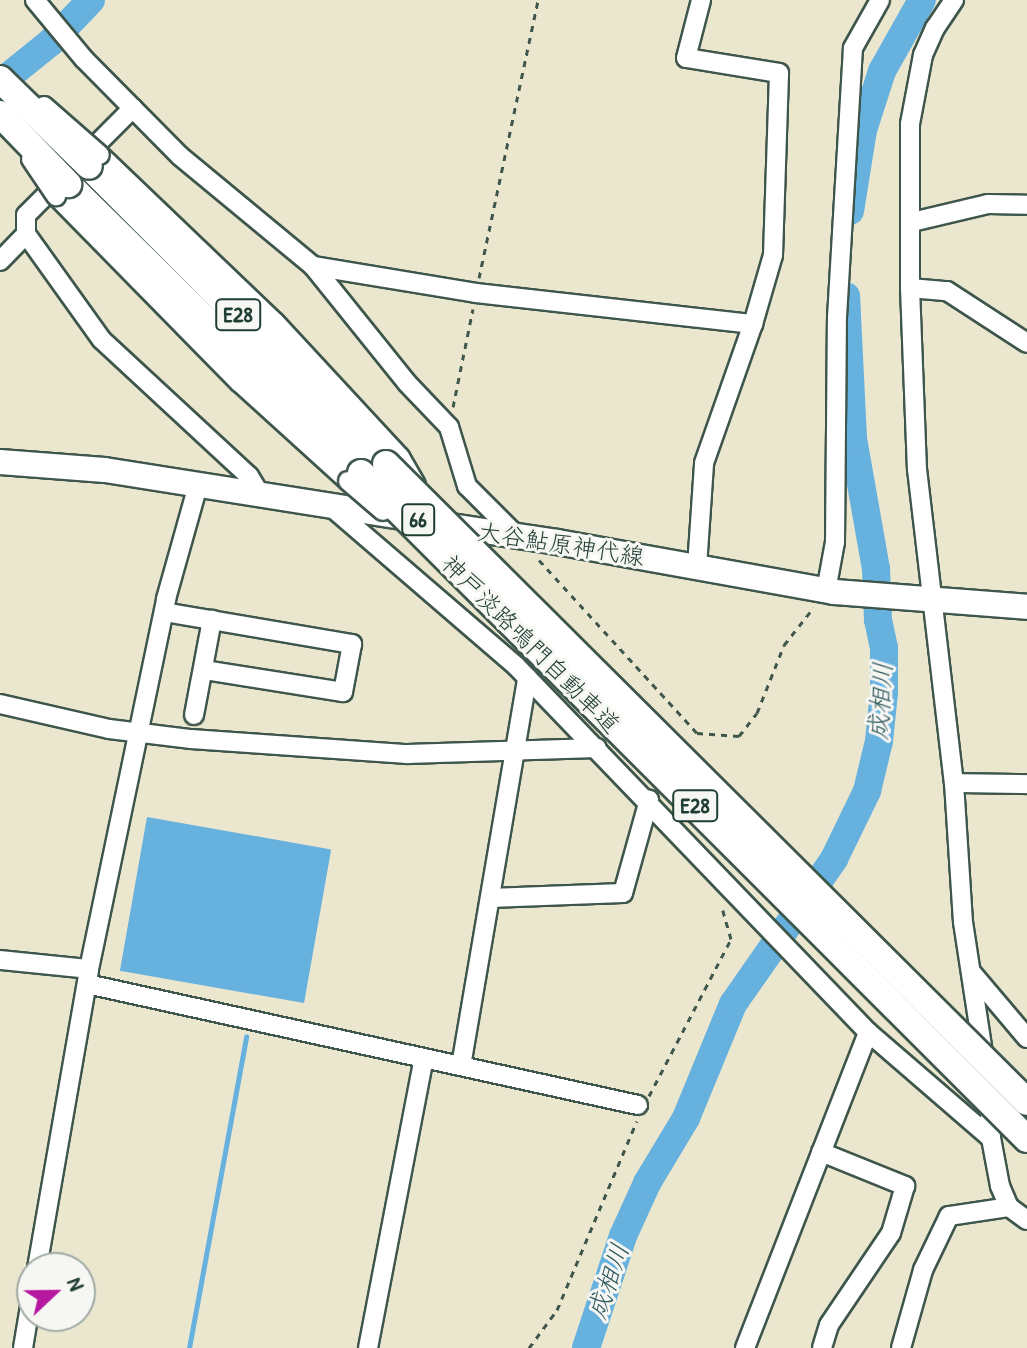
<!DOCTYPE html>
<meta charset="utf-8">
<style>
body{margin:0}
#map{position:relative;width:1027px;height:1348px;overflow:hidden;background:#ebe7cf;font-family:"Patrick Hand","Klee One",sans-serif}
div>[style]{position:absolute}
.water>*{inset:0;background:#67b1df;transform-origin:0 0}
.stream>*{height:5px;margin:-2.5px;padding:0 2.5px;transform-origin:2.5px;border-radius:2.5px;background:#67b1df}
.river>*{height:28px;margin:-14px;padding:0 14px;transform-origin:14px;border-radius:14px;background:#67b1df}
.path>*{height:3px;margin-top:-1.5px;transform-origin:0;background:repeating-linear-gradient(90deg,#3e564b 0 6px,transparent 0 12px)}
.roads{filter:drop-shadow(2px 0 #3e564b) drop-shadow(-2px 0 #3e564b) drop-shadow(0 2px #3e564b) drop-shadow(0 -2px #3e564b)}
.minor>*{height:18px;margin:-9px;padding:0 9px;transform-origin:9px;border-radius:9px;background:#fff}
.major>*{height:24px;margin:-12px;padding:0 12px;transform-origin:12px;border-radius:12px;background:#fff}
.highway>*{height:26px;margin:-13px;padding:0 13px;transform-origin:13px;border-radius:13px;background:#fff}
.bridges{filter:drop-shadow(2px 0 #3e564b) drop-shadow(-2px 0 #3e564b) drop-shadow(0 2px #3e564b) drop-shadow(0 -2px #3e564b)}
.minor-bridge>*{height:18px;margin:-9px;padding:0 9px;transform-origin:9px;border-radius:9px;background:#fff}
.highway-bridge>*{height:26px;margin:-13px;padding:0 13px;transform-origin:13px;border-radius:13px;background:#fff}
span{translate:-50% -50%;white-space:nowrap;text-align:center;line-height:1.15;-webkit-text-stroke:6px #f6f6f2;paint-order:stroke}
.shield-label span{padding:2px 6px;background:#f6f6f2;border:2px solid;border-radius:6px;-webkit-text-stroke-width:0}
.shield-label{font-size:22px;color:#1f3d34;font-weight:700}
.street-label{font-size:24px;color:#1f3d34}
.water-label{font-size:26px;color:#315a5f;font-style:italic}
.north{position:absolute;left:16px;top:1252px;width:80px;height:80px;box-sizing:border-box;background:#f6f6f2;border:2px solid #a0aca6;border-radius:50%;rotate:68deg;font-size:22px;font-weight:700;line-height:32px;text-align:center;color:#1f3d34}
.north::after{content:'';display:block;margin:auto;width:28px;height:36px;background:#b5179e;clip-path:polygon(50% 0,100% 100%,50% 72%,0 100%)}
</style>
<div id="map">
<div class="water">
<div style="left:147px;top:817px;width:187px;height:156px;rotate:10deg"></div>
</div>
<div class="stream">
<div style="left:189px;top:1348px;width:317px;rotate:-79.6deg"></div>
</div>
<div class="river">
<div style="left:0;top:83px;width:65px;rotate:-38.8deg"></div>
<div style="left:51px;top:42px;width:58px;rotate:-46.4deg"></div>
<div style="left:850px;top:211px;width:82px;rotate:-80.9deg"></div>
<div style="left:863px;top:130px;width:62px;rotate:-72.1deg"></div>
<div style="left:882px;top:71px;width:81px;rotate:-60.6deg"></div>
<div style="left:586px;top:1348px;width:118px;rotate:-71.7deg"></div>
<div style="left:623px;top:1236px;width:58px;rotate:-65.6deg"></div>
<div style="left:647px;top:1183px;width:76px;rotate:-59deg"></div>
<div style="left:686px;top:1118px;width:123px;rotate:-67.6deg"></div>
<div style="left:733px;top:1004px;width:177px;rotate:-55.1deg"></div>
<div style="left:834px;top:859px;width:76px;rotate:-64.1deg"></div>
<div style="left:867px;top:791px;width:51px;rotate:-76.5deg"></div>
<div style="left:879px;top:741px;width:48px;rotate:-84.1deg"></div>
<div style="left:884px;top:693px;width:45px;rotate:-90deg"></div>
<div style="left:884px;top:648px;width:29px;rotate:-102deg"></div>
<div style="left:878px;top:620px;width:51px;rotate:-92.2deg"></div>
<div style="left:876px;top:569px;width:133px;rotate:-100deg"></div>
<div style="left:853px;top:438px;width:142px;rotate:-92.8deg"></div>
</div>
<div class="path">
<div style="left:479px;top:278px;width:284px;rotate:-78deg"></div>
<div style="left:453px;top:407px;width:100px;rotate:-78.5deg"></div>
<div style="left:539px;top:560px;width:234px;rotate:47.6deg"></div>
<div style="left:697px;top:733px;width:42px;rotate:4.1deg"></div>
<div style="left:739px;top:736px;width:29px;rotate:-52deg"></div>
<div style="left:757px;top:713px;width:73px;rotate:-68.3deg"></div>
<div style="left:784px;top:645px;width:48px;rotate:-51.7deg"></div>
<div style="left:649px;top:1096px;width:177px;rotate:-62.4deg"></div>
<div style="left:731px;top:939px;width:35px;rotate:-106deg"></div>
<div style="left:529px;top:1348px;width:47px;rotate:-53.6deg"></div>
<div style="left:557px;top:1310px;width:205px;rotate:-67.1deg"></div>
</div>
<div class="roads">
<div class="minor">
<div style="left:35px;top:0;width:77px;rotate:50.3deg"></div>
<div style="left:84px;top:59px;width:136px;rotate:45.3deg"></div>
<div style="left:180px;top:156px;width:173px;rotate:39.6deg"></div>
<div style="left:313px;top:266px;width:150px;rotate:51.2deg"></div>
<div style="left:407px;top:383px;width:61px;rotate:46.3deg"></div>
<div style="left:449px;top:427px;width:62px;rotate:73deg"></div>
<div style="left:467px;top:486px;width:75px;rotate:45deg"></div>
<div style="left:954px;top:0;width:34px;rotate:124deg"></div>
<div style="left:935px;top:28px;width:30px;rotate:114deg"></div>
<div style="left:923px;top:55px;width:70px;rotate:100.7deg"></div>
<div style="left:910px;top:124px;width:164px;rotate:90deg"></div>
<div style="left:910px;top:288px;width:181px;rotate:87.8deg"></div>
<div style="left:917px;top:469px;width:316px;rotate:83.3deg"></div>
<div style="left:954px;top:783px;width:139px;rotate:86.3deg"></div>
<div style="left:963px;top:922px;width:139px;rotate:81.3deg"></div>
<div style="left:100px;top:155px;width:242px;rotate:43.7deg"></div>
<div style="left:275px;top:322px;width:184px;rotate:47.2deg"></div>
<div style="left:400px;top:457px;width:32px;rotate:60deg"></div>
<div style="left:84px;top:157px;width:69px;rotate:-45deg"></div>
<div style="left:63px;top:178px;width:52px;rotate:135deg"></div>
<div style="left:26px;top:215px;width:19px;rotate:90deg"></div>
<div style="left:26px;top:234px;width:130px;rotate:54.4deg"></div>
<div style="left:102px;top:340px;width:200px;rotate:42.8deg"></div>
<div style="left:249px;top:476px;width:21px;rotate:59deg"></div>
<div style="left:56px;top:196px;width:262px;rotate:45.5deg"></div>
<div style="left:240px;top:383px;width:146px;rotate:42.2deg"></div>
<div style="left:912px;top:222px;width:78px;rotate:-13.3deg"></div>
<div style="left:988px;top:204px;width:39px;rotate:1deg"></div>
<div style="left:0;top:261px;width:37px;rotate:-46deg"></div>
<div style="left:313px;top:266px;width:165px;rotate:9.4deg"></div>
<div style="left:476px;top:293px;width:279px;rotate:6.4deg"></div>
<div style="left:910px;top:288px;width:37px;rotate:5deg"></div>
<div style="left:947px;top:291px;width:95px;rotate:33deg"></div>
<div style="left:329px;top:505px;width:247px;rotate:40.7deg"></div>
<div style="left:516px;top:666px;width:508px;rotate:46.12deg"></div>
<div style="left:868px;top:1032px;width:162px;rotate:40.8deg"></div>
<div style="left:697px;top:567px;width:104px;rotate:-86.1deg"></div>
<div style="left:704px;top:463px;width:147px;rotate:-70.6deg"></div>
<div style="left:753px;top:324px;width:72px;rotate:-73.8deg"></div>
<div style="left:773px;top:255px;width:182px;rotate:-88.1deg"></div>
<div style="left:779px;top:73px;width:94px;rotate:-170.8deg"></div>
<div style="left:686px;top:58px;width:60px;rotate:-75.5deg"></div>
<div style="left:826px;top:591px;width:50px;rotate:-79.6deg"></div>
<div style="left:835px;top:542px;width:225px;rotate:-89.5deg"></div>
<div style="left:837px;top:317px;width:269px;rotate:-86.6deg"></div>
<div style="left:853px;top:48px;width:55px;rotate:-60.6deg"></div>
<div style="left:164px;top:612px;width:191px;rotate:9.7deg"></div>
<div style="left:352px;top:644px;width:49px;rotate:100.6deg"></div>
<div style="left:343px;top:692px;width:141px;rotate:-171deg"></div>
<div style="left:0;top:704px;width:112px;rotate:12.9deg"></div>
<div style="left:109px;top:729px;width:83px;rotate:7deg"></div>
<div style="left:191px;top:739px;width:217px;rotate:4deg"></div>
<div style="left:407px;top:754px;width:190px;rotate:-1.8deg"></div>
<div style="left:194px;top:715px;width:97px;rotate:-79.3deg"></div>
<div style="left:954px;top:783px;width:73px;rotate:0.8deg"></div>
<div style="left:490px;top:898px;width:133px;rotate:-2.2deg"></div>
<div style="left:623px;top:893px;width:97px;rotate:-74.4deg"></div>
<div style="left:0;top:960px;width:89px;rotate:5.8deg"></div>
<div style="left:972px;top:973px;width:85px;rotate:49.8deg"></div>
<div style="left:87px;top:984px;width:564px;rotate:12.39deg"></div>
<div style="left:461px;top:1066px;width:394px;rotate:-80.3deg"></div>
<div style="left:989px;top:1097px;width:41px;rotate:87.2deg"></div>
<div style="left:991px;top:1138px;width:49px;rotate:79.4deg"></div>
<div style="left:1000px;top:1186px;width:23px;rotate:67deg"></div>
<div style="left:1009px;top:1207px;width:22px;rotate:36deg"></div>
<div style="left:821px;top:1152px;width:91px;rotate:22deg"></div>
<div style="left:905px;top:1186px;width:49px;rotate:106.6deg"></div>
<div style="left:891px;top:1233px;width:111px;rotate:124deg"></div>
<div style="left:829px;top:1325px;width:24px;rotate:107deg"></div>
<div style="left:37px;top:1268px;width:303px;rotate:-80.1deg"></div>
<div style="left:89px;top:969px;width:378px;rotate:-78.2deg"></div>
<div style="left:166px;top:599px;width:118px;rotate:-74.3deg"></div>
<div style="left:23px;top:1348px;width:55px;rotate:-80.5deg"></div>
<div style="left:368px;top:1348px;width:295px;rotate:-79.1deg"></div>
<div style="left:745px;top:1348px;width:339px;rotate:-68.7deg"></div>
<div style="left:901px;top:1348px;width:81px;rotate:-74.2deg"></div>
<div style="left:923px;top:1270px;width:60px;rotate:-64.3deg"></div>
<div style="left:949px;top:1216px;width:61px;rotate:-8.5deg"></div>
</div>
<div class="major">
<div style="left:0;top:462px;width:105px;rotate:4.4deg"></div>
<div style="left:105px;top:470px;width:300px;rotate:9deg"></div>
<div style="left:438px;top:524px;width:120px;rotate:8.6deg"></div>
<div style="left:557px;top:542px;width:281px;rotate:10.2deg"></div>
<div style="left:834px;top:592px;width:194px;rotate:4.4deg"></div>
</div>
<div class="highway">
<div style="left:89px;top:166px;width:421px;rotate:45.1deg"></div>
<div style="left:68px;top:184px;width:412px;rotate:44.6deg"></div>
</div>
</div>
<div class="bridges">
<div class="minor-bridge">
<div style="left:44px;top:106px;width:74px;rotate:41.2deg"></div>
<div style="left:31px;top:159px;width:45px;rotate:56deg"></div>
<div style="left:348px;top:481px;width:46px;rotate:40.6deg"></div>
</div>
<div class="highway-bridge">
<div style="left:0;top:79px;width:124px;rotate:44.3deg"></div>
<div style="left:0;top:114px;width:98px;rotate:45.8deg"></div>
<div style="left:386px;top:464px;width:904px;rotate:44.87deg"></div>
<div style="left:361px;top:473px;width:942px;rotate:45deg"></div>
</div>
</div>
<div class="shield-label">
<span style="left:238px;top:315px">E28</span>
<span style="left:418px;top:520px">66</span>
<span style="left:695px;top:806px">E28</span>
</div>
<div class="street-label">
<span style="left:561px;top:544px;rotate:9deg">大谷鮎原神代線</span>
<span style="left:531px;top:644px;rotate:45deg">神戸淡路鳴門自動車道</span>
</div>
<div class="water-label">
<span style="left:880px;top:701px;rotate:-86deg">成相川</span>
<span style="left:608px;top:1281px;rotate:-71deg">成相川</span>
</div>
<div class="north">N</div>
</div>
